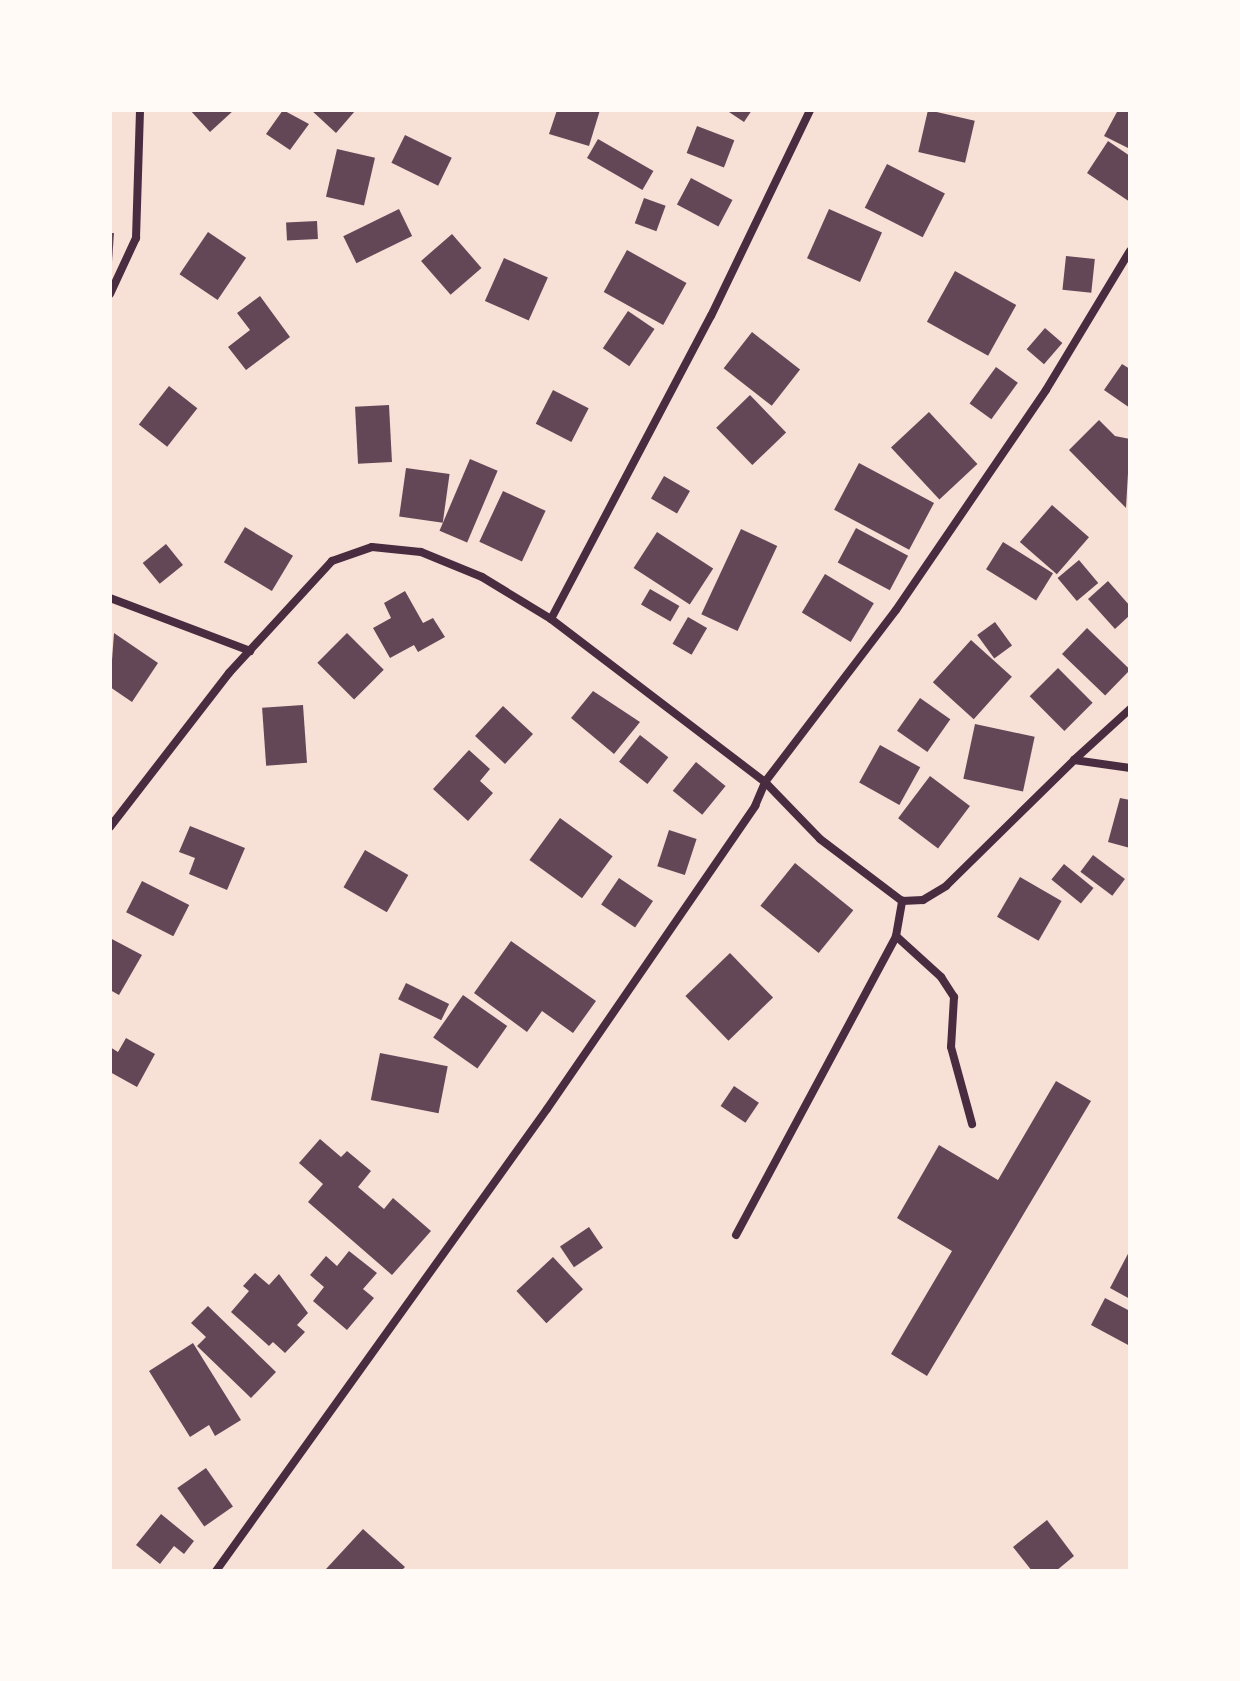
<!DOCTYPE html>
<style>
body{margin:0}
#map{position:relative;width:1240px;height:1681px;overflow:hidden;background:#f7e1d7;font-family:Helvetica,sans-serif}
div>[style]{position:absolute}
.building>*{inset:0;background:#644757;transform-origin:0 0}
.minor>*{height:8px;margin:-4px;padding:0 4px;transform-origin:4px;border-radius:4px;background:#4a2c40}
span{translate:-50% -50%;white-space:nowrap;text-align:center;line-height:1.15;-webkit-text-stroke:6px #fffaf5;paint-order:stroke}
.frame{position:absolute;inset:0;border:112px solid #fffaf5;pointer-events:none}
</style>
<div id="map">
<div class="building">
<div style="clip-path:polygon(190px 110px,234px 110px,210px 132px)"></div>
<div style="clip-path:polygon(283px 110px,309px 124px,290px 150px,266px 134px)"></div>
<div style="clip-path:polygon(311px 110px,354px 110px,355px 111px,336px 133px)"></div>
<div style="clip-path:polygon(557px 110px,600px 110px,589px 146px,549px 134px)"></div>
<div style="clip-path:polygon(726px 110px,752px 110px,744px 122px)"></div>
<div style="left:928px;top:110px;width:48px;height:43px;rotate:13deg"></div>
<div style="clip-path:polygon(1118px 110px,1130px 110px,1130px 149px,1104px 136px)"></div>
<div style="left:697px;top:126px;width:40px;height:29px;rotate:21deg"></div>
<div style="left:405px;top:135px;width:52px;height:31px;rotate:26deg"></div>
<div style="left:598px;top:139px;width:64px;height:22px;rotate:30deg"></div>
<div style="clip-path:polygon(1108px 141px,1130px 156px,1130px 202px,1087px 173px)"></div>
<div style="left:337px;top:149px;width:39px;height:49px;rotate:13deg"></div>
<div style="left:887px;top:164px;width:65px;height:49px;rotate:27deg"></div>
<div style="left:691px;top:178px;width:47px;height:30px;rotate:28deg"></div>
<div style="left:644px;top:198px;width:23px;height:27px;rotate:20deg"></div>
<div style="left:399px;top:209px;width:30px;height:62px;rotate:64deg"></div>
<div style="left:829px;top:209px;width:58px;height:54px;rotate:24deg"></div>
<div style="left:317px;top:221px;width:18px;height:31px;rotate:87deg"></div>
<div style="left:208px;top:232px;width:46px;height:51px;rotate:34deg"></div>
<div style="clip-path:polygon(110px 233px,114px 233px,112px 262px,110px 262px)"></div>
<div style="left:452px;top:234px;width:45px;height:41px;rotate:49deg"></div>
<div style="left:627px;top:250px;width:68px;height:48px;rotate:29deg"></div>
<div style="left:1066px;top:256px;width:29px;height:34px;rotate:6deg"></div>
<div style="left:504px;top:258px;width:48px;height:47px;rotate:24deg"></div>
<div style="left:955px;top:271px;width:70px;height:58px;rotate:29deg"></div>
<div style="clip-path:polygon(260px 296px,290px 337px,246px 370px,228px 347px,250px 330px,237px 313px)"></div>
<div style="left:628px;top:311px;width:32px;height:45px;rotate:34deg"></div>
<div style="left:1045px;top:328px;width:23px;height:28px;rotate:41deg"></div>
<div style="left:752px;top:332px;width:61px;height:46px;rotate:38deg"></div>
<div style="clip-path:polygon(1122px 364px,1130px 369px,1130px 408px,1104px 390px)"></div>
<div style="left:996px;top:367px;width:27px;height:45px;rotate:36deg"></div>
<div style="left:169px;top:386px;width:36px;height:49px;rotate:38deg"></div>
<div style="left:553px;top:390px;width:40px;height:38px;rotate:27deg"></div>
<div style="left:750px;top:395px;width:52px;height:47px;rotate:46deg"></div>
<div style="left:389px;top:405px;width:57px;height:34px;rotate:87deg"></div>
<div style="left:929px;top:412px;width:71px;height:52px;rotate:47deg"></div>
<div style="clip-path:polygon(1099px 420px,1115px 436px,1130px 439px,1126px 508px,1069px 450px)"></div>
<div style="left:470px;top:459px;width:30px;height:78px;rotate:23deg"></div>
<div style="left:859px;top:463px;width:85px;height:53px;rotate:28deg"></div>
<div style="left:406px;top:468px;width:44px;height:49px;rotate:8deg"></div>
<div style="left:664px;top:476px;width:30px;height:26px;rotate:30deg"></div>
<div style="left:503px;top:491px;width:47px;height:56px;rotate:25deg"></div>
<div style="left:1052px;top:505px;width:49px;height:49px;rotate:41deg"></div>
<div style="left:245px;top:527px;width:56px;height:41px;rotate:31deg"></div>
<div style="left:856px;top:528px;width:59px;height:39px;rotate:28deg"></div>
<div style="left:741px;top:529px;width:40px;height:94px;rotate:25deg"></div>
<div style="left:657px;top:532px;width:67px;height:43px;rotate:33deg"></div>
<div style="left:1003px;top:542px;width:59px;height:32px;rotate:32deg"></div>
<div style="left:166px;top:544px;width:27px;height:30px;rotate:51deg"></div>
<div style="left:1079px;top:560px;width:30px;height:28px;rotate:50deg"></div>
<div style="left:825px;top:574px;width:57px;height:45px;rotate:31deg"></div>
<div style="clip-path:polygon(1108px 581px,1130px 606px,1130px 615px,1115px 629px,1088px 599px)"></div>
<div style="left:650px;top:589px;width:34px;height:18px;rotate:30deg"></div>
<div style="clip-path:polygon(405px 591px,423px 623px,433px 618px,445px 637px,418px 652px,414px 645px,390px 658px,373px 628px,391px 618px,384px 603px)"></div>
<div style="left:688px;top:617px;width:22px;height:31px;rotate:30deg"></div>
<div style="left:995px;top:622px;width:29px;height:22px;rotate:54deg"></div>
<div style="left:1087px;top:628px;width:60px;height:36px;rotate:44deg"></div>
<div style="clip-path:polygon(114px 633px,158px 663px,132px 702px,110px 687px)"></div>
<div style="left:347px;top:633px;width:52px;height:42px;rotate:45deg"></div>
<div style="left:971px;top:640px;width:55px;height:57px;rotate:42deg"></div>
<div style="left:1058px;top:668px;width:49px;height:40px;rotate:45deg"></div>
<div style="clip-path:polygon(593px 691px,640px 722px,614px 754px,571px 718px)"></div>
<div style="left:920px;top:698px;width:37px;height:40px;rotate:35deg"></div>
<div style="left:303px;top:705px;width:58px;height:41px;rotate:86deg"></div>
<div style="left:503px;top:706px;width:41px;height:41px;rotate:43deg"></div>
<div style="left:975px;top:724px;width:61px;height:56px;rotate:12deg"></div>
<div style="left:640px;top:735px;width:36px;height:34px;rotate:38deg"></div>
<div style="left:880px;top:745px;width:46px;height:43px;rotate:29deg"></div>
<div style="clip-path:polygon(469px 750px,490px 769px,480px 781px,493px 793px,468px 821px,433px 789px)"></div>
<div style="left:696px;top:762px;width:38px;height:37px;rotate:39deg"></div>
<div style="left:930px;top:776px;width:50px;height:53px;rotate:37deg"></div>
<div style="clip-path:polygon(1120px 798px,1130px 800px,1130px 848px,1108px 842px)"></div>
<div style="left:560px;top:818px;width:65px;height:52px;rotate:36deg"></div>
<div style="clip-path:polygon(190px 826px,245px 848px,227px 890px,189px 874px,195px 858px,179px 852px)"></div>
<div style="left:669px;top:830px;width:29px;height:38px;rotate:18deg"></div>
<div style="left:365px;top:850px;width:50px;height:43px;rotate:30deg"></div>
<div style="left:1093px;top:855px;width:40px;height:21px;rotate:37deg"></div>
<div style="left:795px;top:863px;width:75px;height:55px;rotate:39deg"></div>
<div style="left:1064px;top:864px;width:38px;height:20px;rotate:39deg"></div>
<div style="left:1020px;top:877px;width:48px;height:46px;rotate:30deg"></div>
<div style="left:619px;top:878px;width:41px;height:32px;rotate:34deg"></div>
<div style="left:142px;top:881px;width:53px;height:35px;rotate:27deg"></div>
<div style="clip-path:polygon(110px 938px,142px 955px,119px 995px,110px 990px)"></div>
<div style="clip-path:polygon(511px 941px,596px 1001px,573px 1033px,542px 1011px,527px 1032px,474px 993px)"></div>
<div style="left:730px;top:953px;width:62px;height:62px;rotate:46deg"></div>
<div style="left:406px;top:983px;width:48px;height:18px;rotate:26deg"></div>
<div style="left:463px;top:995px;width:54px;height:52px;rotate:35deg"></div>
<div style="clip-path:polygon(126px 1038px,155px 1054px,137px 1087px,110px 1072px,110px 1047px,118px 1052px)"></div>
<div style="left:380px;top:1053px;width:69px;height:48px;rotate:11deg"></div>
<div style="clip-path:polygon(1056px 1081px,1091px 1101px,927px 1376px,891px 1354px,952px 1251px,897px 1218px,939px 1145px,998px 1180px)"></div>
<div style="left:734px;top:1086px;width:30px;height:24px;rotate:34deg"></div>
<div style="clip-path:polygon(320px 1139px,341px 1157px,347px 1151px,371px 1171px,358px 1187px,384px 1209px,393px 1198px,431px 1231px,392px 1275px,308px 1202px,323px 1184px,299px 1163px)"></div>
<div style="left:589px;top:1227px;width:25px;height:35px;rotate:56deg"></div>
<div style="clip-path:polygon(1130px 1250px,1130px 1299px,1110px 1288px)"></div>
<div style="clip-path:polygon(349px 1251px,377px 1273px,363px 1289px,374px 1298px,347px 1330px,313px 1301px,324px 1287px,310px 1275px,326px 1256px,337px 1266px)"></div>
<div style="left:553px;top:1257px;width:44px;height:50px;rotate:47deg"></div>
<div style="clip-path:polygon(255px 1273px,269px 1285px,279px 1274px,308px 1313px,297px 1325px,305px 1332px,285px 1353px,273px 1342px,269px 1346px,231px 1312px,249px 1291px,243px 1286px)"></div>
<div style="clip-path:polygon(1105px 1298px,1130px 1311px,1130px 1346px,1091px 1325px)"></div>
<div style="clip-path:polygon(208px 1306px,276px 1372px,251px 1398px,197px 1346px,206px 1337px,191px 1323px)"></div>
<div style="clip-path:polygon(193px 1343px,241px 1420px,215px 1436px,209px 1425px,190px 1437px,149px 1371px)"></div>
<div style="left:206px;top:1468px;width:47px;height:35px;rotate:55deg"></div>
<div style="clip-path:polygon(161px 1514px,194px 1541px,184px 1554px,174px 1546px,160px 1564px,136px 1545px)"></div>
<div style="clip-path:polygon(1047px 1520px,1074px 1556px,1056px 1571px,1032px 1571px,1013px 1547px)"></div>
<div style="clip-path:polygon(363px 1529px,405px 1567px,401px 1571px,326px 1569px)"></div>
</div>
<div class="minor">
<div style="left:110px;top:294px;width:62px;rotate:-65.1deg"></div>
<div style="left:136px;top:238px;width:128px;rotate:-88.2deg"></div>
<div style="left:110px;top:598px;width:150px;rotate:20.7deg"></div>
<div style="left:551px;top:619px;width:343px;rotate:-62.2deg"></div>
<div style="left:711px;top:316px;width:229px;rotate:-64.3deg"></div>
<div style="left:1074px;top:760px;width:76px;rotate:-42.3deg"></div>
<div style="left:110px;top:827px;width:195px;rotate:-52.3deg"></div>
<div style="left:229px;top:673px;width:152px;rotate:-47.4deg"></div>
<div style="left:332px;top:561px;width:42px;rotate:-19.3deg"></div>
<div style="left:372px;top:547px;width:49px;rotate:5.8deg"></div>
<div style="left:421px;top:552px;width:66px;rotate:22.3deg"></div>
<div style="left:482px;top:577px;width:81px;rotate:31.3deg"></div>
<div style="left:551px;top:619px;width:269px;rotate:37.3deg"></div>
<div style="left:765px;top:782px;width:79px;rotate:46deg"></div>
<div style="left:820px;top:839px;width:103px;rotate:37.1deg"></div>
<div style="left:902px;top:901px;width:21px;rotate:-3deg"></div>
<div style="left:923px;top:900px;width:27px;rotate:-31deg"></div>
<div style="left:946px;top:886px;width:180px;rotate:-44.5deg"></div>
<div style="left:1074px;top:760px;width:57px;rotate:8.1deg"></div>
<div style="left:896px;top:936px;width:61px;rotate:42.3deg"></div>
<div style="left:941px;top:977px;width:24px;rotate:57deg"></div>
<div style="left:954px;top:997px;width:50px;rotate:93.4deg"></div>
<div style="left:951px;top:1047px;width:80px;rotate:74.7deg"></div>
<div style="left:736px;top:1235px;width:339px;rotate:-61.8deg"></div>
<div style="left:896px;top:936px;width:36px;rotate:-80deg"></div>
<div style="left:216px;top:1571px;width:568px;rotate:-54.38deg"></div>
<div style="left:547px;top:1109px;width:368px;rotate:-55.5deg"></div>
<div style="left:755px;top:806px;width:26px;rotate:-67deg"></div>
<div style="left:765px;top:782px;width:216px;rotate:-52.7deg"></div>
<div style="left:896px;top:610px;width:266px;rotate:-55.7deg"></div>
<div style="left:1046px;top:390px;width:162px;rotate:-58.9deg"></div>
</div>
<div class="frame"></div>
</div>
